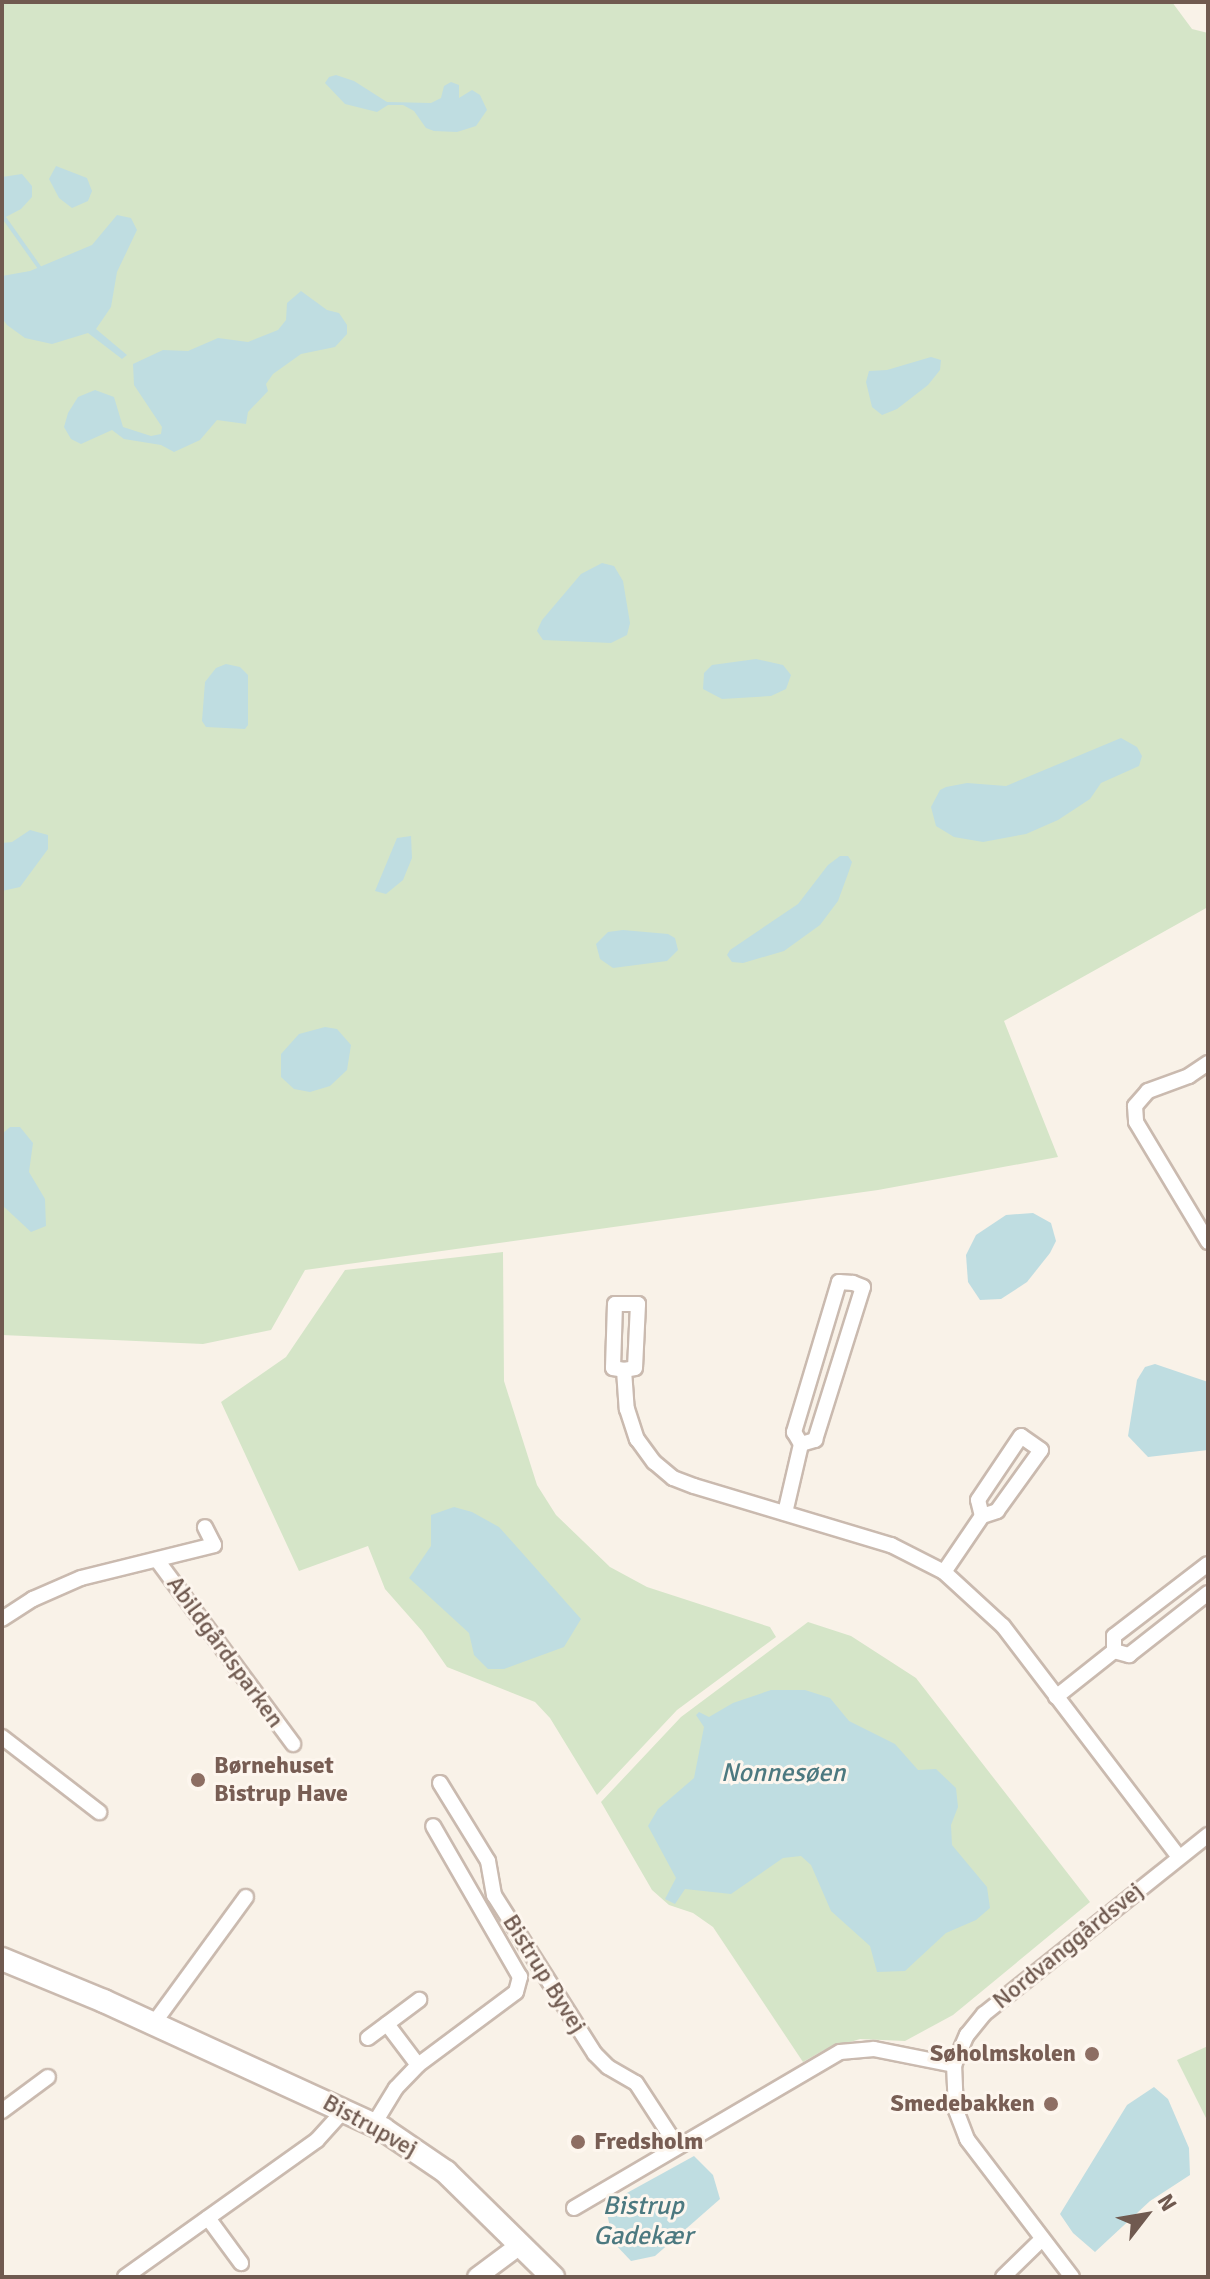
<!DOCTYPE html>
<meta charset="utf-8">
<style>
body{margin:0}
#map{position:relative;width:1210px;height:2279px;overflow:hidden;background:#f9f2e8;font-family:Signika,sans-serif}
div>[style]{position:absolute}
.green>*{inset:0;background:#d5e5c8}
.water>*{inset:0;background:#bfdde1}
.stream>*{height:4px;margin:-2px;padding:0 2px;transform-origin:2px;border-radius:2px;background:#bfdde1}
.roads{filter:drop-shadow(2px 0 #cabaaf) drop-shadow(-2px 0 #cabaaf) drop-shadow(0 2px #cabaaf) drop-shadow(0 -2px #cabaaf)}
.minor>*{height:14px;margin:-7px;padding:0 7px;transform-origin:7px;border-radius:7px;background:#fff}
.tertiary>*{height:18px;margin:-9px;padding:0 9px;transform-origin:9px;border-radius:9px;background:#fff}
.secondary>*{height:22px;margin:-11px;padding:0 11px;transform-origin:11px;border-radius:11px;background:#fff}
.dots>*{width:22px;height:22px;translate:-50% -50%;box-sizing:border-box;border:4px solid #fdf6ee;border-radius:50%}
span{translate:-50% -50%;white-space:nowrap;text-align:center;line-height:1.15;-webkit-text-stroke:6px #fdf6ee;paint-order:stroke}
.street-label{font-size:24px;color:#705a50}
.education-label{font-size:24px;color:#785e54;font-weight:700}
.left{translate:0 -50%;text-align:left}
.right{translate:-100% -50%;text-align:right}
.water-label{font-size:26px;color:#4c7980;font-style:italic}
.frame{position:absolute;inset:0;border:4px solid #705a50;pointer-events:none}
.north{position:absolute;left:1106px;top:2175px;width:80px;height:80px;-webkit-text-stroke:6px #fdf6ee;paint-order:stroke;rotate:59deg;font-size:22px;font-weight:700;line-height:32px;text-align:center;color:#705a50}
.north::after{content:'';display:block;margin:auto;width:28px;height:36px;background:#705a50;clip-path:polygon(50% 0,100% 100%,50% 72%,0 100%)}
</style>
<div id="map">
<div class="green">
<div style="clip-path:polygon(2px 2px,1172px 2px,1192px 29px,1208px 33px,1208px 907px,1004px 1021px,1058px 1157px,878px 1190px,305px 1270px,271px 1330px,203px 1344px,2px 1335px)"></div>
<div style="clip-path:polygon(503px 1252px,504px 1381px,537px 1485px,556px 1515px,610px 1567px,647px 1587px,770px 1627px,776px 1637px,677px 1710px,597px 1795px,550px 1718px,535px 1702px,447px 1667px,422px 1631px,385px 1589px,368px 1546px,299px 1571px,221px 1402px,286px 1357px,345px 1270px)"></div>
<div style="clip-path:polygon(808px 1622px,851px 1636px,916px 1678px,1090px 1902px,953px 2015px,905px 2041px,860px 2039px,824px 2050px,803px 2062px,713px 1927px,693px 1913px,669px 1905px,652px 1890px,601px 1802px,681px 1717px)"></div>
<div style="clip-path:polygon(1208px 2046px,1208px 2122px,1177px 2060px)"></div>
</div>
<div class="water">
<div style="clip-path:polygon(336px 75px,354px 81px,387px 102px,431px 103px,441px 98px,444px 86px,451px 82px,459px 85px,459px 98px,472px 90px,480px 95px,487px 110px,476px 126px,457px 132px,434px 131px,426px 128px,414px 111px,403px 105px,388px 105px,377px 112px,345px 104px,325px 83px,329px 77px)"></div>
<div style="clip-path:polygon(56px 166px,87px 178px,92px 191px,88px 201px,72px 208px,59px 198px,49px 179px)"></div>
<div style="clip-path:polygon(22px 174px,32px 186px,32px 197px,21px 209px,2px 219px,2px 177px)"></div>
<div style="clip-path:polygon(117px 215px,131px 218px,137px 230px,117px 272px,111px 307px,96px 329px,127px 355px,122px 359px,88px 333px,52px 344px,25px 338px,7px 325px,2px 318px,2px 276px,30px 271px,92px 245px)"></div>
<div style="clip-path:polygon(301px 291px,327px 310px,339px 313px,347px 325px,347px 334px,335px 347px,301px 354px,273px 374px,266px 384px,268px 391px,248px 412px,246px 424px,217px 420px,200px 440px,174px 452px,161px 445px,124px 439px,112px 430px,81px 444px,71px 439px,64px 427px,68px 413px,78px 397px,95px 390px,114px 397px,123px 427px,151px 436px,161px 434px,162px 427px,134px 385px,133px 364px,163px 350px,188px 351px,218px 338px,248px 342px,278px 330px,286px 320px,287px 303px)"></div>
<div style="clip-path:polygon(931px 357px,941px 360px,940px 370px,928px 385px,897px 409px,882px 415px,872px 407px,866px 382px,869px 371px,887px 370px)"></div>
<div style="clip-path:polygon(602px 563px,614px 566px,623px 581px,630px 623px,627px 635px,611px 643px,543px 640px,537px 631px,542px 620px,581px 574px)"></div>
<div style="clip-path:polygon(756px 659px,783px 665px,791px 675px,786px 689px,771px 696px,722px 699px,703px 689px,704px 673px,712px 665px)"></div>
<div style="clip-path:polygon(226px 664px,240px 667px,248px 675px,248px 725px,245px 729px,206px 727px,202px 721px,205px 682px,216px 668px)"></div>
<div style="clip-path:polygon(1121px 738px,1137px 747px,1142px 756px,1139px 766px,1101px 783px,1090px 799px,1058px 820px,1026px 834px,983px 842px,954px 837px,936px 826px,931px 807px,940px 790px,946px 787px,967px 783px,1006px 786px)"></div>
<div style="clip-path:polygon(30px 830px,48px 835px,48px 849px,20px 887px,2px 891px,2px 843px,12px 842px)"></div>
<div style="clip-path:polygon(411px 836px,412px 858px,403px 880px,386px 894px,375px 891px,397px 838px)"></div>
<div style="clip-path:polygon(840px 856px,848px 856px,852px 862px,849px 871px,838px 901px,820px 925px,784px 951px,743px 963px,732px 962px,727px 955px,730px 950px,798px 904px,828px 865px)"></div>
<div style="clip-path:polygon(623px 930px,668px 934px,675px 938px,678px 950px,667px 961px,613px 968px,600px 959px,596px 944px,608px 932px)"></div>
<div style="clip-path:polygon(325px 1027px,337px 1029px,351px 1045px,347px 1070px,330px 1086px,310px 1092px,294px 1089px,281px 1077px,281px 1054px,299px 1034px)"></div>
<div style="clip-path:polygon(10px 1127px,20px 1127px,33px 1143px,29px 1172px,45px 1199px,46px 1226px,31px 1232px,2px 1205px,2px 1134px)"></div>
<div style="clip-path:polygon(1033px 1213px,1051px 1223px,1056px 1241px,1050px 1253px,1027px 1282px,1001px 1299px,980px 1300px,968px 1282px,966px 1255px,976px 1235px,1006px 1215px)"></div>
<div style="clip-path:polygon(1155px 1364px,1208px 1382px,1208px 1450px,1148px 1457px,1128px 1436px,1137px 1380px,1145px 1367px)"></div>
<div style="clip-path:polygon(454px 1507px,472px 1512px,499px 1527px,581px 1619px,564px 1647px,504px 1669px,488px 1669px,474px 1655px,469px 1633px,409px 1578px,431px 1546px,431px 1515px)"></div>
<div style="clip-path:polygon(771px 1690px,805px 1690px,830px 1698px,849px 1721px,895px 1744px,918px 1770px,936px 1769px,956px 1788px,958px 1807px,951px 1825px,952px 1845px,987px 1887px,990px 1908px,976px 1920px,946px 1933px,905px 1971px,877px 1972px,870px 1946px,831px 1911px,811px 1865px,801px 1856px,783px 1858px,731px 1894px,685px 1889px,675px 1904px,665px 1899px,676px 1878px,648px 1826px,658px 1809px,694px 1778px,704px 1727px,696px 1715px,699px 1712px,709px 1717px,733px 1703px)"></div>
<div style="clip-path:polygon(1154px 2087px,1168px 2099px,1189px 2148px,1190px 2175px,1150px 2201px,1095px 2252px,1073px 2233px,1060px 2214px,1127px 2105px)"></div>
<div style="clip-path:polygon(694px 2156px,713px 2175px,720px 2199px,655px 2256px,631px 2261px,613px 2242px,607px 2213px,616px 2199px)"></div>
</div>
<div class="stream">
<div style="left:5px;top:219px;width:59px;rotate:54.7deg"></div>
</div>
<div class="roads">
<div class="minor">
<div style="left:1208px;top:1063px;width:23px;rotate:146deg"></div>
<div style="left:1189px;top:1076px;width:44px;rotate:159.9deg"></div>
<div style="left:1148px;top:1091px;width:20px;rotate:131deg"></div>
<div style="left:1135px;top:1106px;width:16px;rotate:86deg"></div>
<div style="left:1136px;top:1122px;width:140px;rotate:59deg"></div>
<div style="left:624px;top:1370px;width:11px;rotate:-10deg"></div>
<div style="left:635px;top:1368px;width:64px;rotate:-87.3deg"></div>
<div style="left:638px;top:1304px;width:23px;rotate:180deg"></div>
<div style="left:615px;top:1304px;width:64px;rotate:91.8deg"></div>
<div style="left:613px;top:1368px;width:11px;rotate:10deg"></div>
<div style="left:624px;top:1370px;width:39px;rotate:86deg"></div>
<div style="left:627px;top:1409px;width:32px;rotate:72deg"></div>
<div style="left:637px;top:1439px;width:29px;rotate:54deg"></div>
<div style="left:654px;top:1462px;width:25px;rotate:40deg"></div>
<div style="left:673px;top:1478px;width:22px;rotate:21deg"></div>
<div style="left:694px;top:1486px;width:206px;rotate:16.7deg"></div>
<div style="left:891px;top:1545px;width:59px;rotate:27deg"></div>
<div style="left:944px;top:1572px;width:80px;rotate:42.5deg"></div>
<div style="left:1003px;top:1626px;width:290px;rotate:52.7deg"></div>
<div style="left:785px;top:1513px;width:71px;rotate:-76.9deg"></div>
<div style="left:801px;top:1444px;width:15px;rotate:-16deg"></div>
<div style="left:815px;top:1440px;width:160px;rotate:-72.6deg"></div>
<div style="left:863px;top:1287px;width:11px;rotate:-158deg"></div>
<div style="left:853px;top:1283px;width:14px;rotate:-176deg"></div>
<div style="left:839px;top:1282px;width:157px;rotate:106.7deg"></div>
<div style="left:794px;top:1432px;width:14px;rotate:60deg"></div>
<div style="left:157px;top:1560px;width:229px;rotate:53.5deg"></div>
<div style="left:944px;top:1572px;width:68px;rotate:-55.8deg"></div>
<div style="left:982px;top:1516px;width:16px;rotate:-18deg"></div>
<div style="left:997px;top:1511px;width:75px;rotate:-54.2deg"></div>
<div style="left:1041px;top:1450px;width:24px;rotate:-145deg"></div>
<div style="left:1021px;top:1436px;width:77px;rotate:123.9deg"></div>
<div style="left:978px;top:1500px;width:16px;rotate:76deg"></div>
<div style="left:2px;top:1619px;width:37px;rotate:-33deg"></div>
<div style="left:33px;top:1599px;width:52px;rotate:-23.6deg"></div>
<div style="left:81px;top:1578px;width:137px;rotate:-13.9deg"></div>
<div style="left:214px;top:1545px;width:20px;rotate:-117deg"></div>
<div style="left:1114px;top:1651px;width:15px;rotate:-90deg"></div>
<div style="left:1114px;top:1636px;width:118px;rotate:-37.5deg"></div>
<div style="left:1114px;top:1651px;width:16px;rotate:15deg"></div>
<div style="left:1129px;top:1655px;width:100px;rotate:-38.1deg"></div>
<div style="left:1056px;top:1697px;width:74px;rotate:-38.4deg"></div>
<div style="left:2px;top:1737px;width:123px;rotate:37.7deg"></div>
<div style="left:440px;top:1783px;width:92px;rotate:58.4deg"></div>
<div style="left:488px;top:1861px;width:35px;rotate:80deg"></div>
<div style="left:494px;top:1895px;width:188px;rotate:57.6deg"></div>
<div style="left:595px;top:2054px;width:18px;rotate:45deg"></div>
<div style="left:608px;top:2067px;width:32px;rotate:30deg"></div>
<div style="left:636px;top:2083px;width:75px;rotate:56.9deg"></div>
<div style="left:154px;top:2023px;width:156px;rotate:-53.9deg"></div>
<div style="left:387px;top:2024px;width:51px;rotate:52.9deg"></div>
<div style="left:368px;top:2038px;width:64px;rotate:-36.7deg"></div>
<div style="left:2px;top:2111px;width:57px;rotate:-36.5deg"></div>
<div style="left:374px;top:2124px;width:42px;rotate:-58.6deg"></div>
<div style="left:396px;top:2088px;width:32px;rotate:-46deg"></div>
<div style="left:418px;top:2065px;width:122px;rotate:-36.7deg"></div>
<div style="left:516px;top:1992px;width:16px;rotate:-75deg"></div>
<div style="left:520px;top:1977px;width:174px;rotate:-119.9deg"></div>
<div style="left:574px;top:2208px;width:308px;rotate:-30.4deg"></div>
<div style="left:840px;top:2052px;width:34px;rotate:-5deg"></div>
<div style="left:874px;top:2049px;width:82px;rotate:11.3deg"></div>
<div style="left:208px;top:2218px;width:56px;rotate:53.7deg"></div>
<div style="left:125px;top:2277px;width:236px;rotate:-35.5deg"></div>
<div style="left:317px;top:2140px;width:42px;rotate:-47.9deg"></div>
<div style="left:1003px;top:2277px;width:53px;rotate:-44.2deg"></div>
<div style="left:1072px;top:2277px;width:173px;rotate:-127.3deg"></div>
<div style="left:967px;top:2139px;width:31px;rotate:-111deg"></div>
<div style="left:956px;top:2110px;width:45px;rotate:-92.5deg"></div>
<div style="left:954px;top:2065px;width:33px;rotate:-67deg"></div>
<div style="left:967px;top:2035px;width:27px;rotate:-51deg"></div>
<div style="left:984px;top:2014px;width:287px;rotate:-38.6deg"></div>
</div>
<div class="tertiary">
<div style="left:477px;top:2277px;width:54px;rotate:-36.7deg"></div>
</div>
<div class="secondary">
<div style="left:2px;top:1959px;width:110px;rotate:22.4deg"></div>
<div style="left:104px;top:2001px;width:307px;rotate:24.6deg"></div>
<div style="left:383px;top:2129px;width:76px;rotate:34.3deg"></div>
<div style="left:446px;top:2172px;width:150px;rotate:44.5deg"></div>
</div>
</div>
<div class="dots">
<div style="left:198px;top:1780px;background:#8d6e63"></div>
<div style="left:1092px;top:2054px;background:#8d6e63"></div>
<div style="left:1051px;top:2104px;background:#8d6e63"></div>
<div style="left:578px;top:2142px;background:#8d6e63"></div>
</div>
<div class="street-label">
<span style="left:225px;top:1652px;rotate:54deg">Abildgårdsparken</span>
<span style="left:1068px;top:1946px;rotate:-39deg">Nordvanggårdsvej</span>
<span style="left:544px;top:1974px;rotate:58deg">Bistrup Byvej</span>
<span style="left:370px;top:2126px;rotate:29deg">Bistrupvej</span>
</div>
<div class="education-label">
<span class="left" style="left:214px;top:1780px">Børnehuset<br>Bistrup Have</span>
<span class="right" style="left:1076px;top:2054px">Søholmskolen</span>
<span class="right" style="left:1035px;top:2104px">Smedebakken</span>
<span class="left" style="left:594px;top:2142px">Fredsholm</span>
</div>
<div class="water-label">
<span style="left:783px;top:1774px">Nonnesøen</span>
<span style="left:643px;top:2222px">Bistrup<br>Gadekær</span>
</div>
<div class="frame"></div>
<div class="north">N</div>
</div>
